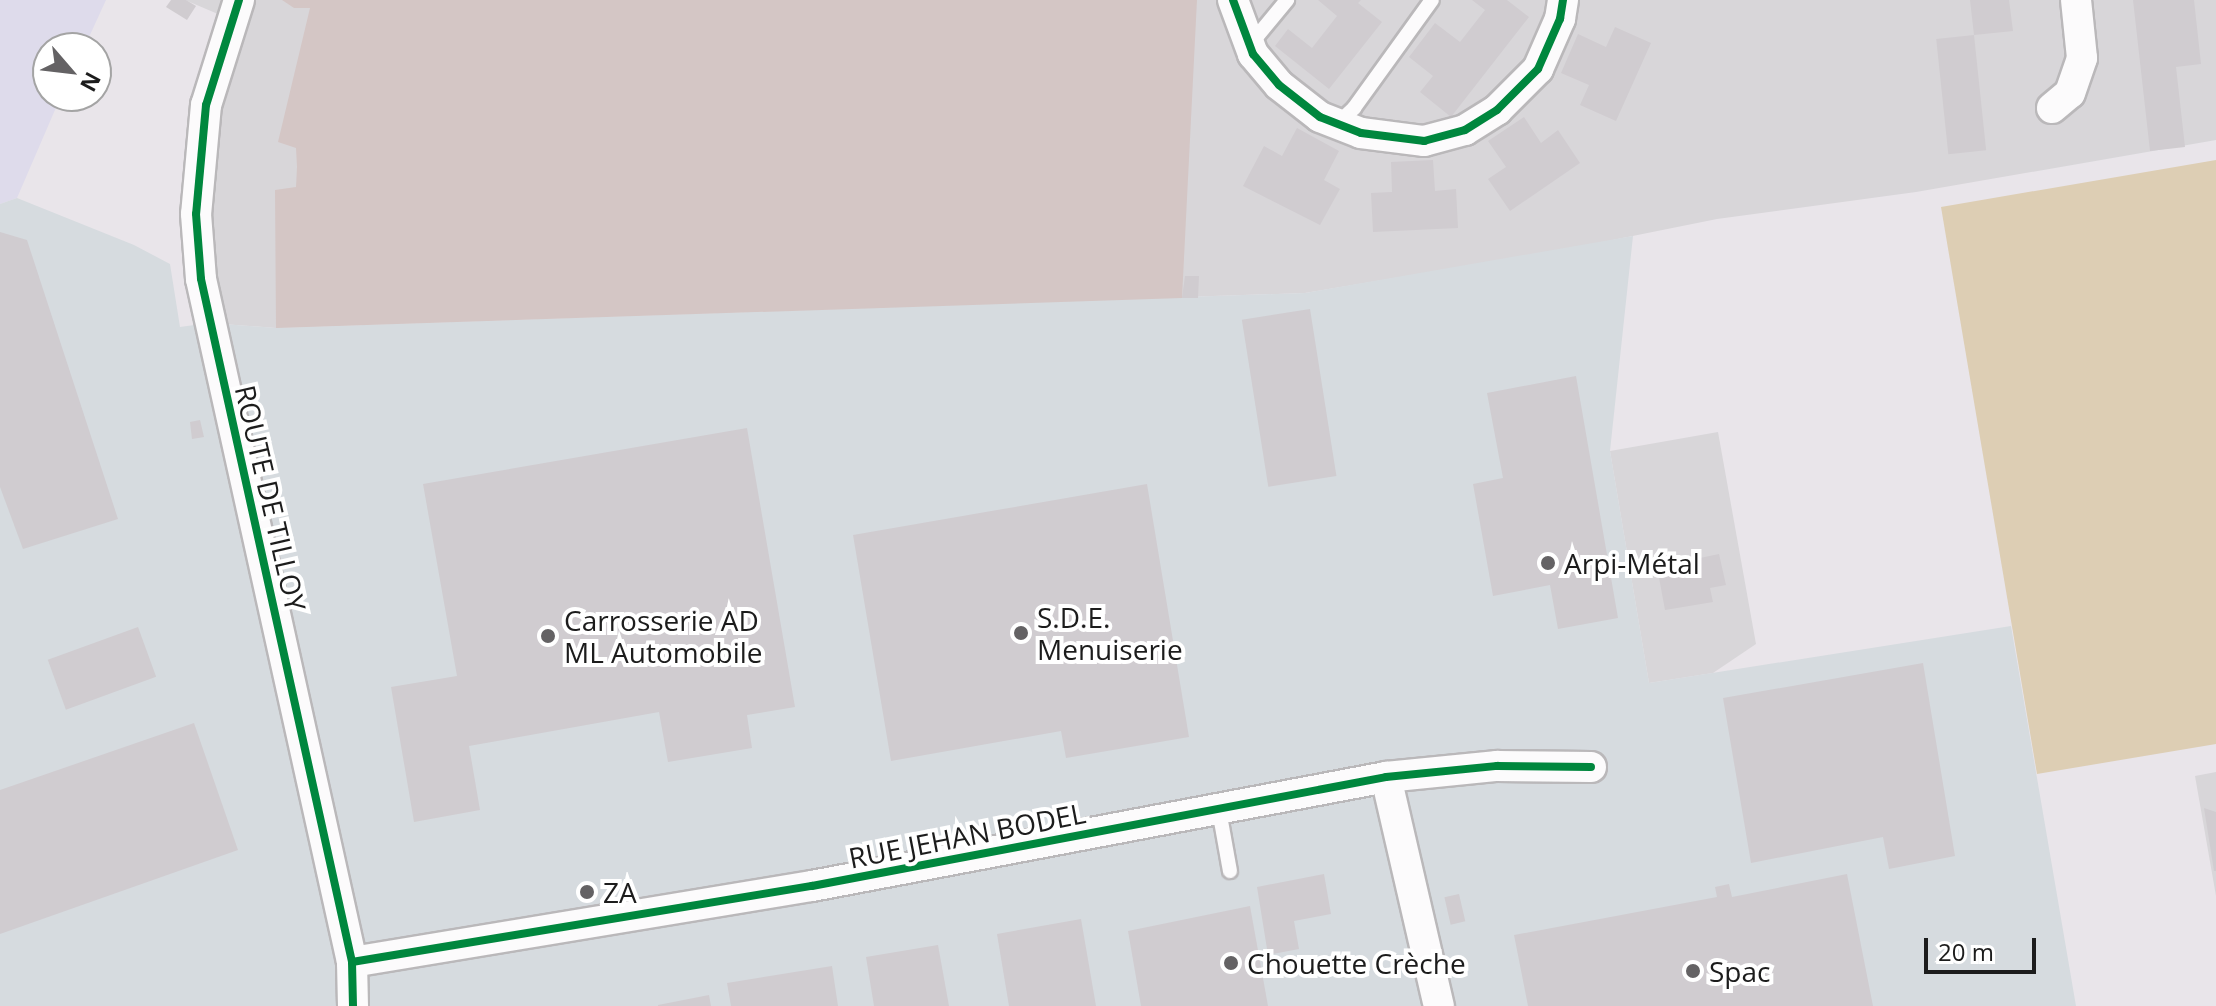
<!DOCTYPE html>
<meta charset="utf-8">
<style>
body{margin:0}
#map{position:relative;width:2216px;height:1006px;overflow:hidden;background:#e9e5ea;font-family:"Open Sans",sans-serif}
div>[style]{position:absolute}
.residential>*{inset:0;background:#d8d6d9}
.commercial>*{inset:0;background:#dedbeb}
.industrial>*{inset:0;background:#d6dbdf}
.cemetery>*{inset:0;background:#d4c6c5}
.pitch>*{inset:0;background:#ddceb4}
.building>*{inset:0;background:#d0ccd0;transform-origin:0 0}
.roads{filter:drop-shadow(2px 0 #bab8ba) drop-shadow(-2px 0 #bab8ba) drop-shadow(0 2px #bab8ba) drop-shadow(0 -2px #bab8ba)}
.service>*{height:14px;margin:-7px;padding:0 7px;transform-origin:7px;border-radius:7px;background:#fcfbfc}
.minor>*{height:30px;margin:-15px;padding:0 15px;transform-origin:15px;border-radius:15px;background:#fcfbfc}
.cycleway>*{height:8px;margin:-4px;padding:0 4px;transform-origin:4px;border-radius:4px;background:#00873e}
.dots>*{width:22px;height:22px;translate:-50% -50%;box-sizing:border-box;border:4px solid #fff;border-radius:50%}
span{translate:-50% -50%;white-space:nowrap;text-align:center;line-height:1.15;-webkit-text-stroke:8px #fff;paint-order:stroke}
.street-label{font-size:28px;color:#1c1c1c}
.poi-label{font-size:28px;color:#1c1c1c}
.left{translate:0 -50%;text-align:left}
.north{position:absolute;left:32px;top:32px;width:80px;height:80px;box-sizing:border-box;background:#fff;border:2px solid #a4a4a4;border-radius:50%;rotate:118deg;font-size:22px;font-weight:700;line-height:32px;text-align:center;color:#1c1c1c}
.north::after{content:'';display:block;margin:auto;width:28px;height:36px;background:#646264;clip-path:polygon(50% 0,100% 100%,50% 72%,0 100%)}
.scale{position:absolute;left:1924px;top:938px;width:112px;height:36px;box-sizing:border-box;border:4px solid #1c1c1c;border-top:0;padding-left:10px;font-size:24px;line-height:28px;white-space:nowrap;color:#1c1c1c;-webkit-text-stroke:6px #fff;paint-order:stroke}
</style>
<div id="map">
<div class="residential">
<div style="clip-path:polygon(185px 0,2216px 0,2216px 140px,1916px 192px,1717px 219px,1573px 248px,1305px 293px,276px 328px,209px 323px,196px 214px,232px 20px)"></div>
<div style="clip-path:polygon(1718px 432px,1756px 644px,1713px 673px,1649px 683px,1610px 451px)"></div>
<div style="clip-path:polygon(2216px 772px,2216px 896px,2195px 776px)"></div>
</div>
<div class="commercial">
<div style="clip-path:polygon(0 0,106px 0,84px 48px,48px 48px,48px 96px,61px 96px,17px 198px,0 204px)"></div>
</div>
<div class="industrial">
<div style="clip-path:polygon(17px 198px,134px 245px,170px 264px,180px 327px,209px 323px,276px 328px,1305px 293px,1633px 236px,1610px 451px,1649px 683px,2011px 626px,2076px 1006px,0 1006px,0 204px)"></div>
</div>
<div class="cemetery">
<div style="clip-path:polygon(282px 0,1197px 0,1182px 298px,276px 328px,275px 190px,296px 187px,297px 167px,296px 148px,278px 142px,310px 8px,294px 8px)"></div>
</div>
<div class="pitch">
<div style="clip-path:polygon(2216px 160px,2216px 744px,2037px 774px,1941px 207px)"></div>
</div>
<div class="building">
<div style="clip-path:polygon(171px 0,186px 0,196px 6px,187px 20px,166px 7px)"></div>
<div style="clip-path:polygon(1318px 0,1361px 0,1358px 3px,1382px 22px,1329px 89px,1275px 46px,1288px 29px,1312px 48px,1337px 16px)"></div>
<div style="clip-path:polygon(1472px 0,1507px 0,1529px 17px,1451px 117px,1420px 92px,1433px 76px,1409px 57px,1435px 23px,1460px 42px,1485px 10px)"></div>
<div style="clip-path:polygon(1970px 0,2009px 0,2013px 31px,1974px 35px)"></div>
<div style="clip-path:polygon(2133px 0,2194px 0,2201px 64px,2176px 67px,2185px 147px,2150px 151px)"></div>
<div style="clip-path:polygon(1615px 27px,1651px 43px,1616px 121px,1580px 105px,1589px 85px,1561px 73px,1578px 34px,1606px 47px)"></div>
<div style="left:1974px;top:35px;width:116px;height:38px;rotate:84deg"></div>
<div style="clip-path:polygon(1524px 117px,1541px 143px,1558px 130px,1580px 163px,1510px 211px,1488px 179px,1506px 167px,1488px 141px)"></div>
<div style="clip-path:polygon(1297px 128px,1339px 151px,1324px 180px,1340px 189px,1320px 225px,1243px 186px,1264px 146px,1282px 156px)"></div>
<div style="clip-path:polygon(1433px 160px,1435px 191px,1456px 189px,1458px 228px,1373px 232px,1371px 193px,1392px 192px,1391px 162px)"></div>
<div style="clip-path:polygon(0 232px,27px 240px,118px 519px,23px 549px,0 487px)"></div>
<div style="clip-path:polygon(1185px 276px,1199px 276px,1198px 298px,1182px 298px)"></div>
<div style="left:1310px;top:309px;width:169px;height:69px;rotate:81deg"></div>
<div style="clip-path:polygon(1576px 376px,1618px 618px,1558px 629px,1550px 585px,1493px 596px,1473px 484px,1503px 478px,1487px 393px)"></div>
<div style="clip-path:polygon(200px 420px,204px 437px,192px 439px,190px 422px)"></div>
<div style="clip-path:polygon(747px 428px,795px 707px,747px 715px,752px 748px,668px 762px,659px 712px,469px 746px,480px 810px,414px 822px,391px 687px,457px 676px,423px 484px)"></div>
<div style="clip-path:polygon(1147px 484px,1189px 737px,1066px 758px,1061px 731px,891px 761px,853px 535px)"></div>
<div style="clip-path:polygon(1719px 554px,1726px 585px,1710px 588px,1713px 602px,1665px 610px,1657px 567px)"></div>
<div style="left:138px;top:627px;width:53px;height:96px;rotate:70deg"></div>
<div style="clip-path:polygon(1923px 663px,1955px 856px,1889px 869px,1883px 837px,1751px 863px,1723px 698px)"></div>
<div style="clip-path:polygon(194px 723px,238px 850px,0 934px,0 790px)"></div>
<div style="clip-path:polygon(2204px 808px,2216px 812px,2216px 871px,2214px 871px)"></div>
<div style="clip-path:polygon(1324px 874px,1331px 914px,1294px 921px,1299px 949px,1268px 955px,1257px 887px)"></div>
<div style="clip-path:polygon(1847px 874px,1873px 1006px,1528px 1006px,1514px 935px,1717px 897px,1715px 887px,1729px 884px,1732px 897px)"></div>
<div style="left:1459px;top:894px;width:28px;height:15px;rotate:77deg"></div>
<div style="clip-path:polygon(1250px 906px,1268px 1006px,1141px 1006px,1128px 931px)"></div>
<div style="clip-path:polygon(1081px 919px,1096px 1006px,1009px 1006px,997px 934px)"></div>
<div style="clip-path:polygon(938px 945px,949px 1006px,874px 1006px,866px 957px)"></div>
<div style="clip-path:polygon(832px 966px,838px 1006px,731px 1006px,727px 983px)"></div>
<div style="clip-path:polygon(709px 995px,711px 1006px,658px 1006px,658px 1005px)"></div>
</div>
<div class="roads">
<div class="service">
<div style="left:1249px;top:46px;width:60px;rotate:-50.4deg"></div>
<div style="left:1336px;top:125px;width:25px;rotate:-43deg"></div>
<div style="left:1354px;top:108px;width:133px;rotate:-54.2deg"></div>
<div style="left:1219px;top:810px;width:62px;rotate:79.8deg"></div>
</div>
<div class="minor">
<div style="left:239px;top:0;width:110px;rotate:107.4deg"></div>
<div style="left:206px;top:105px;width:109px;rotate:95.2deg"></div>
<div style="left:196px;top:214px;width:65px;rotate:85.6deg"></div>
<div style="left:201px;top:279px;width:699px;rotate:77.53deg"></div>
<div style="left:352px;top:962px;width:44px;rotate:88.7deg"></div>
<div style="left:1233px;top:0;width:58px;rotate:69.7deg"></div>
<div style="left:1253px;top:54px;width:40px;rotate:50deg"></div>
<div style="left:1279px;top:85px;width:52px;rotate:38deg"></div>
<div style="left:1320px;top:117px;width:44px;rotate:21.3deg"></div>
<div style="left:1361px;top:133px;width:64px;rotate:7.2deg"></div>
<div style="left:1424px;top:141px;width:42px;rotate:-15deg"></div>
<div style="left:1465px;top:130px;width:38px;rotate:-32deg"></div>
<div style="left:1497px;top:110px;width:58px;rotate:-45deg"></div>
<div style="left:1538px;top:69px;width:55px;rotate:-66.3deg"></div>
<div style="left:1560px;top:19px;width:19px;rotate:-81deg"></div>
<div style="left:2052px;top:108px;width:23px;rotate:-40deg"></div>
<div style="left:2070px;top:93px;width:37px;rotate:-71deg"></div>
<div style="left:2082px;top:58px;width:58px;rotate:-95.9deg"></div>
<div style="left:1386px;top:777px;width:235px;rotate:77deg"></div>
<div style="left:352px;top:962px;width:466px;rotate:-9.4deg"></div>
<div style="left:812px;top:886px;width:584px;rotate:-10.75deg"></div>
<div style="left:1386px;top:777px;width:112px;rotate:-5.7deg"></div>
<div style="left:1497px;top:766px;width:94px;rotate:0.6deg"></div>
</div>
</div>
<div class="cycleway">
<div style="left:239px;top:0;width:110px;rotate:107.4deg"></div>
<div style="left:206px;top:105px;width:109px;rotate:95.2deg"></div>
<div style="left:196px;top:214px;width:65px;rotate:85.6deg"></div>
<div style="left:201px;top:279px;width:699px;rotate:77.53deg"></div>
<div style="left:352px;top:962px;width:44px;rotate:88.7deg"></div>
<div style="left:1233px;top:0;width:58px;rotate:69.7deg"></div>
<div style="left:1253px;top:54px;width:40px;rotate:50deg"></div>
<div style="left:1279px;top:85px;width:52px;rotate:38deg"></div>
<div style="left:1320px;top:117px;width:44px;rotate:21.3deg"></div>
<div style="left:1361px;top:133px;width:64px;rotate:7.2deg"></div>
<div style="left:1424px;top:141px;width:42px;rotate:-15deg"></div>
<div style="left:1465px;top:130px;width:38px;rotate:-32deg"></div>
<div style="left:1497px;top:110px;width:58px;rotate:-45deg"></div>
<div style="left:1538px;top:69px;width:55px;rotate:-66.3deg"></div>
<div style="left:1560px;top:19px;width:19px;rotate:-81deg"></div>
<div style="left:352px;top:962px;width:466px;rotate:-9.4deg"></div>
<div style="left:812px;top:886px;width:584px;rotate:-10.75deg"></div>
<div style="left:1386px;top:777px;width:112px;rotate:-5.7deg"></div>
<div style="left:1497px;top:766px;width:94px;rotate:0.6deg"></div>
</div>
<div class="dots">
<div style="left:1548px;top:563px;background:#646264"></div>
<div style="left:1021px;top:633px;background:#646264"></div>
<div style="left:548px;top:636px;background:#646264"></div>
<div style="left:587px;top:892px;background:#646264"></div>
<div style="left:1231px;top:963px;background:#646264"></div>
<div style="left:1693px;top:971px;background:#646264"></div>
</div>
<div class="street-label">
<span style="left:271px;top:498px;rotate:77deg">ROUTE DE TILLOY</span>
<span style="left:967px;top:835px;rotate:-11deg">RUE JEHAN BODEL</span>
</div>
<div class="poi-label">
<span class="left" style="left:1564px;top:563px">Arpi-Métal</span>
<span class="left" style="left:1037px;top:633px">S.D.E.<br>Menuiserie</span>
<span class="left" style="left:564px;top:636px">Carrosserie AD<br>ML Automobile</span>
<span class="left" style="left:603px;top:892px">ZA</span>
<span class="left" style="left:1247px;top:963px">Chouette Crèche</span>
<span class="left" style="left:1709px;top:971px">Spac</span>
</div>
<div class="north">N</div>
<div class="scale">20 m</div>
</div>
